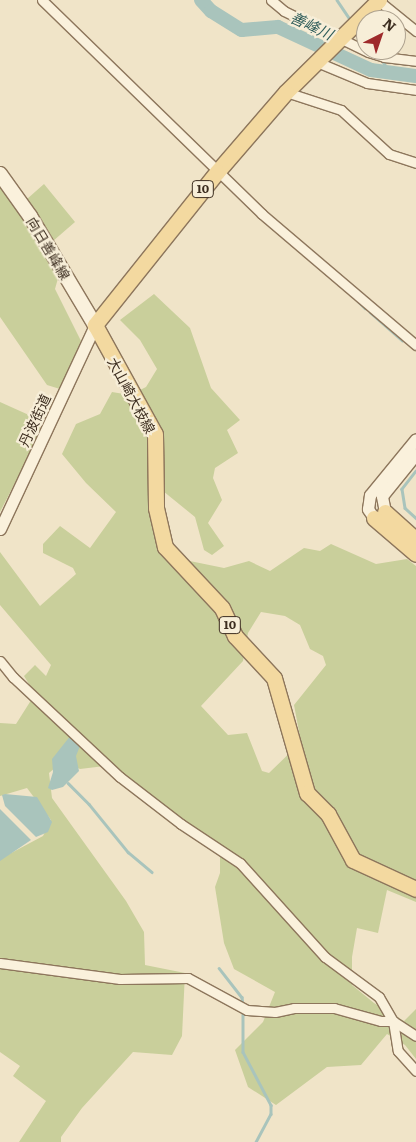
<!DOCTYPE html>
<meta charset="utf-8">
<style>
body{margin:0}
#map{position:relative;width:416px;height:1142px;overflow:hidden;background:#f0e4c8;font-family:Literata,"Noto Sans JP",serif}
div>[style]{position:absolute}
.green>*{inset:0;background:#c9cf9b}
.water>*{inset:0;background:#a9c4bc}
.stream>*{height:2.5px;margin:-1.25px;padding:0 1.25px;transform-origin:1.25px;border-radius:1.25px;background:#a9c4bc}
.river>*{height:14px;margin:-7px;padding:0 7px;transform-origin:7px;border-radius:7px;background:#a9c4bc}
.roads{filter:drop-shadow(1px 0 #8d765c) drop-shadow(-1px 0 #8d765c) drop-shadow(0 1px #8d765c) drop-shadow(0 -1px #8d765c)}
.minor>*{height:9px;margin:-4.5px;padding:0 4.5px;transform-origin:4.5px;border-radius:4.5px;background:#faf1dc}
.tertiary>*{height:11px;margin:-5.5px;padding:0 5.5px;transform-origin:5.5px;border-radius:5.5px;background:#faf1dc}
.secondary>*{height:14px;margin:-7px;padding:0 7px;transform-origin:7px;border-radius:7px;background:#faf1dc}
.primary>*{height:15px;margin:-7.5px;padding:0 7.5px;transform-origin:7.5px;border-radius:7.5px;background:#f3d9a0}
span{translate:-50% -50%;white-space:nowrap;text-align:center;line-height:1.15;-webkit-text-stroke:4.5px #f7eed8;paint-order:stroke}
.shield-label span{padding:1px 4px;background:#f7eed8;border:1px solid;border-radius:4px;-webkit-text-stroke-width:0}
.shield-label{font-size:12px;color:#3d2e20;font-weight:700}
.street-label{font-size:14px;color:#3d2e20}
.water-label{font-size:15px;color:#2f5d5a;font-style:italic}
.north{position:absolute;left:356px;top:10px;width:50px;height:50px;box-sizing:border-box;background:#f7eed8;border:1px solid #ada18e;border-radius:50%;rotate:41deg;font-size:14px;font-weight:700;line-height:20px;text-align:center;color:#3d2e20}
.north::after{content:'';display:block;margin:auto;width:18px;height:22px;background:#9e2a2b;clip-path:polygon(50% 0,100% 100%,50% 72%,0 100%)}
</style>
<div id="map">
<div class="green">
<div style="clip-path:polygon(0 173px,27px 199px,44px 184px,75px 222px,45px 248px,60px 271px,55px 289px,81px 341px,60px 389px,47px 385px,0 317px)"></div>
<div style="clip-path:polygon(evenodd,154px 294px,190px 328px,211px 388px,240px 420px,227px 430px,238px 453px,215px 468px,213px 478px,222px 500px,208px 523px,224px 546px,212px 555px,204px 550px,195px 517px,163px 491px,158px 540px,180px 559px,224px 568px,249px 561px,270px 571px,304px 548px,320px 551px,331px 544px,376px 564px,407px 559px,416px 566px,416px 902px,387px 890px,378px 933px,357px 928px,352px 957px,352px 985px,374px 1003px,404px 1021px,416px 1009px,416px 1059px,405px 1045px,387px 1034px,361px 1065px,327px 1067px,276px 1105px,248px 1087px,235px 1050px,263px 1022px,275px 992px,234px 969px,224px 943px,215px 887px,220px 873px,220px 844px,156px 802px,113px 765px,80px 769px,63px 761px,49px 773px,52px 798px,126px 901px,144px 932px,145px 965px,185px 973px,182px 1036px,172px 1055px,133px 1052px,82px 1108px,61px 1137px,61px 1142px,19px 1142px,46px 1101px,13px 1076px,20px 1066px,0 1052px,0 859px,43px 836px,51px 820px,27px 788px,0 796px,0 723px,16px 724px,35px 694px,24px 676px,35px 665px,46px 676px,51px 665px,0 605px,0 552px,40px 606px,76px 574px,73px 568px,43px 553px,43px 544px,60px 526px,90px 548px,116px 512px,86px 483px,62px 454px,76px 424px,100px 414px,112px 392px,130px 395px,146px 387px,157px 369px,140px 340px,120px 320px,154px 294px,261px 612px,285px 616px,300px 625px,310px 649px,323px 656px,326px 665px,294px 705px,301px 742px,269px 773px,262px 771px,247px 733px,228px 735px,201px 706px,243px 661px,248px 633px,261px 612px)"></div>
<div style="clip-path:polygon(0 402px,40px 420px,40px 434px,0 512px)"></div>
</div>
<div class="water">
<div style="clip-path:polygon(71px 735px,80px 746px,76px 756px,79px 771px,63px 787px,52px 790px,48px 788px,53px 772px,52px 759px)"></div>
<div style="clip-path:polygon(5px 794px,37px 797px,52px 822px,48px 832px,36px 837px,5px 806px,2px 795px)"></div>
<div style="clip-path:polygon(0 809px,31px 840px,0 861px)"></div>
</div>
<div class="stream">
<div style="left:337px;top:0;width:23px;rotate:56deg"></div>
<div style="left:382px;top:60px;width:15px;rotate:58deg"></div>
<div style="left:358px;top:301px;width:10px;rotate:45deg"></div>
<div style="left:370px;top:312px;width:43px;rotate:41.2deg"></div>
<div style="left:416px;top:471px;width:23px;rotate:128deg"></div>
<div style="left:402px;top:489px;width:19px;rotate:81deg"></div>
<div style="left:405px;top:508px;width:15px;rotate:42deg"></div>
<div style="left:68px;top:783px;width:30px;rotate:45deg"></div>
<div style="left:89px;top:804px;width:62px;rotate:50.9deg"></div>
<div style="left:128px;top:852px;width:31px;rotate:40deg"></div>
<div style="left:219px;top:968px;width:37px;rotate:52deg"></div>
<div style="left:242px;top:997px;width:9px;rotate:84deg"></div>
<div style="left:243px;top:1011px;width:41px;rotate:90deg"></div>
<div style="left:243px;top:1052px;width:60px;rotate:62.2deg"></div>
<div style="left:271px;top:1105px;width:9px;rotate:90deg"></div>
<div style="left:271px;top:1114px;width:32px;rotate:118deg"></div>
</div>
<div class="river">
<div style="left:201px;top:0;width:15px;rotate:48deg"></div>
<div style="left:211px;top:11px;width:36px;rotate:32deg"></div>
<div style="left:242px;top:30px;width:36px;rotate:-5deg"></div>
<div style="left:278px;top:27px;width:102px;rotate:24.8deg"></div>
<div style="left:371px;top:70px;width:45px;rotate:7.6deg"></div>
</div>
<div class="roads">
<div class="minor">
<div style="left:42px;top:0;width:307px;rotate:44.2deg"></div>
<div style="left:262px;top:214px;width:202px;rotate:40.4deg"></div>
<div style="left:271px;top:0;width:17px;rotate:40deg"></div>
<div style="left:284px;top:11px;width:93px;rotate:26deg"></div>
<div style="left:368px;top:52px;width:17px;rotate:17deg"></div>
<div style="left:384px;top:57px;width:32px;rotate:7deg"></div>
<div style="left:379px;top:1px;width:48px;rotate:39deg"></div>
<div style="left:317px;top:62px;width:54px;rotate:22.8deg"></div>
<div style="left:367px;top:83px;width:49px;rotate:8.1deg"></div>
<div style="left:286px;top:92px;width:58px;rotate:18.1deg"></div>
<div style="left:341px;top:110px;width:65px;rotate:42.5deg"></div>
<div style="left:389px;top:154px;width:28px;rotate:18deg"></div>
<div style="left:0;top:661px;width:21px;rotate:51deg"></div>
<div style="left:13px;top:677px;width:146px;rotate:43.1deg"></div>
<div style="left:120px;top:777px;width:77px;rotate:37.6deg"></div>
<div style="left:181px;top:824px;width:71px;rotate:33.5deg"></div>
<div style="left:240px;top:863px;width:127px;rotate:47.9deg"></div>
<div style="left:325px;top:957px;width:67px;rotate:36.5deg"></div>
<div style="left:379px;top:997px;width:28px;rotate:60deg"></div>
<div style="left:393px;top:1021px;width:30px;rotate:81deg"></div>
<div style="left:398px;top:1051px;width:27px;rotate:48deg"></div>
<div style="left:0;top:963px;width:121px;rotate:7.6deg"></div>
<div style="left:120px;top:979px;width:68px;rotate:-0.8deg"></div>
<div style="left:188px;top:978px;width:67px;rotate:28.5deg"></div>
<div style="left:247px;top:1010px;width:28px;rotate:4deg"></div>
<div style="left:275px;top:1012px;width:19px;rotate:-12deg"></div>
<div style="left:294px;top:1008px;width:40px"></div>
<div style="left:334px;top:1008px;width:49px;rotate:15.5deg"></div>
<div style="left:381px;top:1021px;width:12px"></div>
<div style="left:393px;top:1021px;width:27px;rotate:33deg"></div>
</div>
<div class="tertiary">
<div style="left:385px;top:512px;width:16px;rotate:-101deg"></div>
<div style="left:382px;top:496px;width:54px;rotate:-51deg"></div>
<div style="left:374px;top:518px;width:11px;rotate:-124deg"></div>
<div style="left:368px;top:509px;width:14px;rotate:-82deg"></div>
<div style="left:370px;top:495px;width:72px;rotate:-50.6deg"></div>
<div style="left:0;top:529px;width:225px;rotate:-65deg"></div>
</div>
<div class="secondary">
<div style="left:0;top:174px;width:52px;rotate:54.5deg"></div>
<div style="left:30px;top:216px;width:127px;rotate:59.2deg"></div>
</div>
<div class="primary">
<div style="left:379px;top:0;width:131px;rotate:135.3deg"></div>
<div style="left:286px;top:92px;width:106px;rotate:130.8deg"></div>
<div style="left:217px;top:172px;width:196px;rotate:128.6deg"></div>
<div style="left:95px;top:325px;width:124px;rotate:61.2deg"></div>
<div style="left:155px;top:434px;width:74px;rotate:89.2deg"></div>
<div style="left:156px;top:508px;width:40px;rotate:77deg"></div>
<div style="left:165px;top:547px;width:83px;rotate:46.9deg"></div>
<div style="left:222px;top:608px;width:31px;rotate:65deg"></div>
<div style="left:235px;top:636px;width:57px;rotate:47.1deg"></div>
<div style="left:274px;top:678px;width:120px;rotate:74deg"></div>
<div style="left:307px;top:793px;width:30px;rotate:45deg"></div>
<div style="left:328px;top:814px;width:52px;rotate:61.5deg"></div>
<div style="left:353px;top:860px;width:69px;rotate:24.7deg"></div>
<div style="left:385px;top:512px;width:42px;rotate:42.1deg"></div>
<div style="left:374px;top:518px;width:55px;rotate:40.6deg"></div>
</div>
</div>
<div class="shield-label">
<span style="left:203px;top:189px">10</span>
<span style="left:230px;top:625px">10</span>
</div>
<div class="street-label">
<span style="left:49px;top:248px;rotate:59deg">向日善峰線</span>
<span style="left:132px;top:395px;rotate:62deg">大山崎大枝線</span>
<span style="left:34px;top:420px;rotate:-65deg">丹波街道</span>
</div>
<div class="water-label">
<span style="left:312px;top:25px;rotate:25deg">善峰川</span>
</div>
<div class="north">N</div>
</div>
